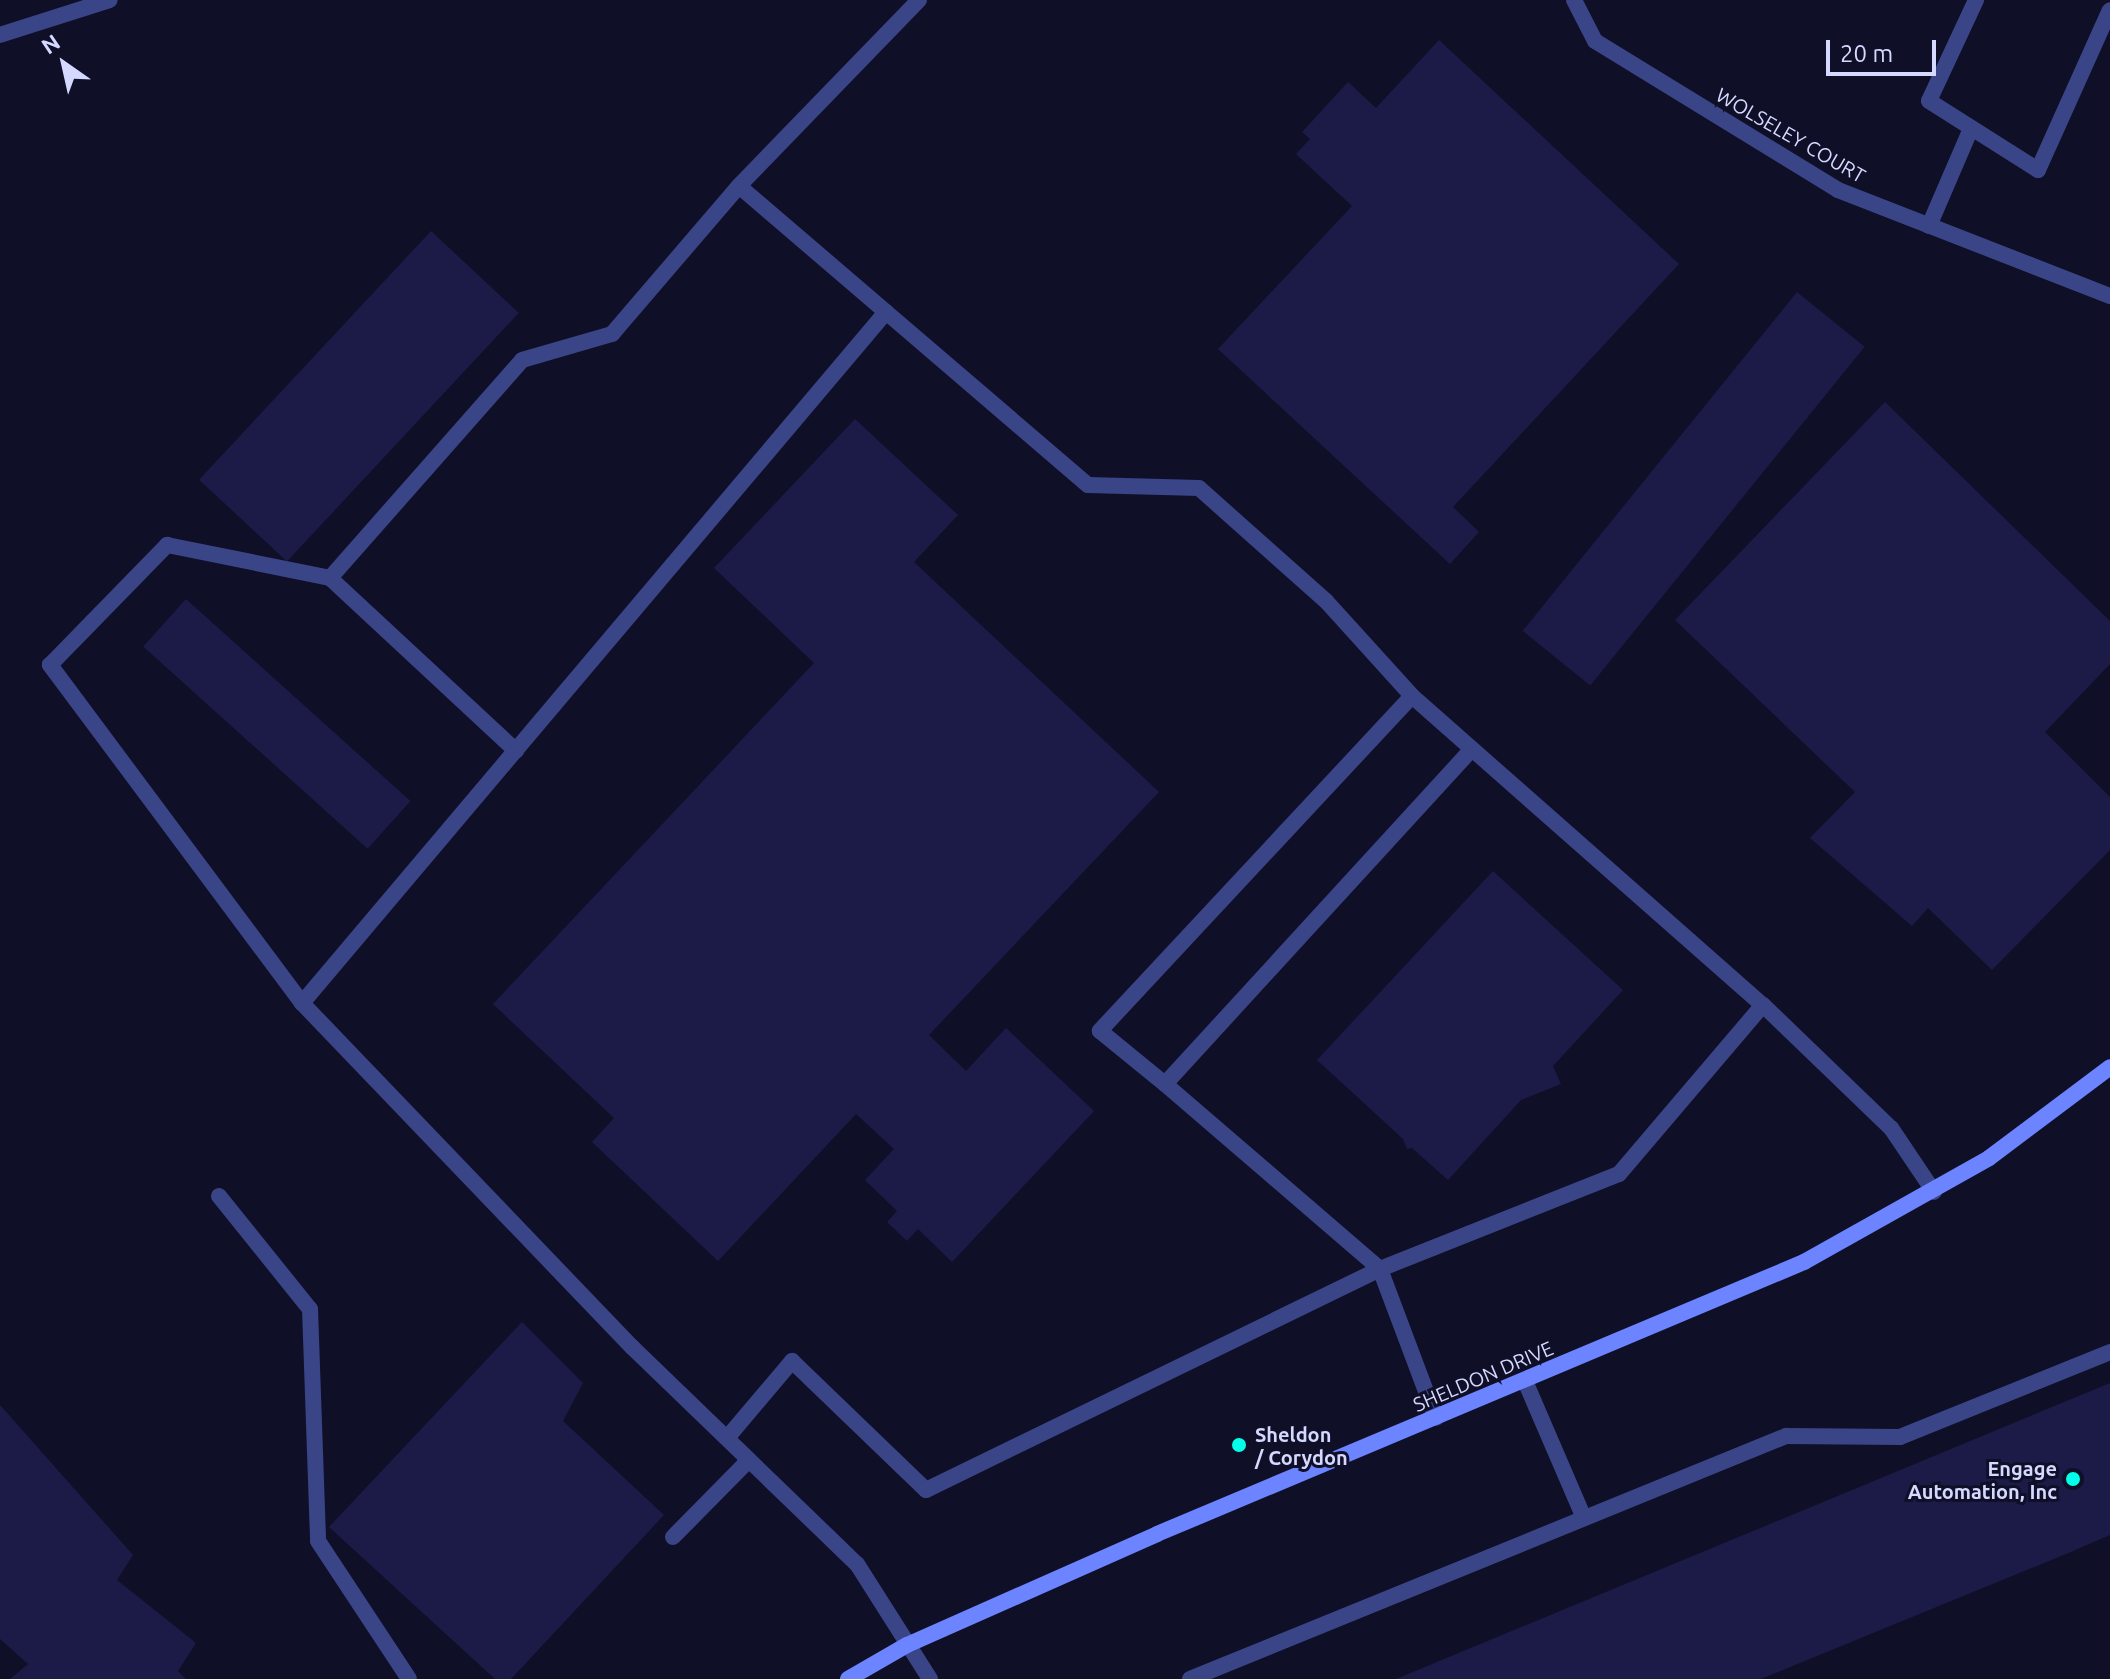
<!DOCTYPE html>
<style>
body{margin:0}
#map{position:relative;width:2110px;height:1679px;overflow:hidden;background:#0f0f27;font-family:Ubuntu,sans-serif}
div>[style]{position:absolute}
.building>*{inset:0;background:#1c1b48;transform-origin:0 0}
.lane>*{height:16px;margin:-8px;padding:0 8px;transform-origin:8px;border-radius:8px;background:#3a4587}
.street>*{height:16px;margin:-8px;padding:0 8px;transform-origin:8px;border-radius:8px;background:#3a4587}
.secondary>*{height:16px;margin:-8px;padding:0 8px;transform-origin:8px;border-radius:8px;background:#6c84ff}
.dots>*{width:22px;height:22px;translate:-50% -50%;box-sizing:border-box;border:4px solid #0f0f27;border-radius:50%}
span{translate:-50% -50%;white-space:nowrap;text-align:center;line-height:1.15;-webkit-text-stroke:6px #0f0f27;paint-order:stroke}
.street-label{font-size:20px;color:#d5d8ff}
.poi-label{font-size:20px;color:#d5d8ff;font-weight:700}
.left{translate:0 -50%;text-align:left}
.right{translate:-100% -50%;text-align:right}
.north{position:absolute;left:24px;top:24px;width:80px;height:80px;-webkit-text-stroke:6px #0f0f27;paint-order:stroke;rotate:326deg;font-size:22px;font-weight:700;line-height:32px;text-align:center;color:#d5d8ff}
.north::after{content:'';display:block;margin:auto;width:28px;height:36px;background:#d5d8ff;clip-path:polygon(50% 0,100% 100%,50% 72%,0 100%)}
.scale{position:absolute;left:1826px;top:40px;width:110px;height:36px;box-sizing:border-box;border:4px solid #d5d8ff;border-top:0;padding-left:10px;font-size:24px;line-height:28px;white-space:nowrap;color:#d5d8ff;-webkit-text-stroke:6px #0f0f27;paint-order:stroke}
</style>
<div id="map">
<div class="building">
<div style="clip-path:polygon(1439px 40px,1679px 264px,1453px 507px,1479px 532px,1450px 564px,1218px 349px,1352px 206px,1296px 154px,1310px 139px,1302px 132px,1348px 82px,1376px 108px)"></div>
<div style="left:431px;top:231px;width:120px;height:340px;rotate:43deg"></div>
<div style="left:1797px;top:292px;width:87px;height:436px;rotate:39deg"></div>
<div style="clip-path:polygon(1885px 402px,2110px 621px,2110px 664px,2045px 732px,2110px 797px,2110px 850px,1992px 970px,1928px 908px,1912px 926px,1810px 838px,1855px 792px,1675px 620px)"></div>
<div style="clip-path:polygon(855px 419px,958px 515px,914px 562px,1159px 792px,929px 1035px,966px 1071px,1006px 1028px,1094px 1111px,952px 1262px,918px 1229px,907px 1241px,887px 1222px,897px 1211px,865px 1180px,894px 1149px,856px 1114px,718px 1261px,592px 1142px,614px 1118px,493px 1004px,814px 663px,714px 568px)"></div>
<div style="left:186px;top:599px;width:302px;height:64px;rotate:42deg"></div>
<div style="clip-path:polygon(1493px 871px,1623px 990px,1553px 1066px,1561px 1084px,1521px 1100px,1448px 1180px,1412px 1148px,1407px 1149px,1403px 1139px,1317px 1060px)"></div>
<div style="clip-path:polygon(522px 1322px,583px 1383px,563px 1421px,664px 1515px,511px 1679px,495px 1679px,329px 1527px)"></div>
<div style="clip-path:polygon(2110px 1383px,2110px 1535px,2066px 1554px,1761px 1679px,1396px 1679px)"></div>
<div style="clip-path:polygon(0 1405px,133px 1555px,117px 1580px,196px 1643px,178px 1671px,186px 1679px,10px 1679px,28px 1664px,0 1639px)"></div>
</div>
<div class="lane">
<div style="left:919px;top:0;width:259px;rotate:134.1deg"></div>
<div style="left:739px;top:186px;width:194px;rotate:40.6deg"></div>
<div style="left:886px;top:312px;width:905px;rotate:130.2deg"></div>
<div style="left:302px;top:1003px;width:477px;rotate:46.2deg"></div>
<div style="left:632px;top:1347px;width:313px;rotate:44deg"></div>
<div style="left:857px;top:1564px;width:136px;rotate:57.6deg"></div>
<div style="left:1976px;top:0;width:111px;rotate:115deg"></div>
<div style="left:1929px;top:101px;width:129px;rotate:32.3deg"></div>
<div style="left:2038px;top:170px;width:175px;rotate:-65.8deg"></div>
<div style="left:0;top:35px;width:115px;rotate:-17.7deg"></div>
<div style="left:1929px;top:226px;width:103px;rotate:-66.7deg"></div>
<div style="left:886px;top:312px;width:266px;rotate:40.6deg"></div>
<div style="left:1088px;top:485px;width:111px;rotate:1.5deg"></div>
<div style="left:1199px;top:488px;width:170px;rotate:41.7deg"></div>
<div style="left:1326px;top:601px;width:128px;rotate:47.8deg"></div>
<div style="left:1412px;top:696px;width:468px;rotate:41.4deg"></div>
<div style="left:1763px;top:1005px;width:178px;rotate:43.9deg"></div>
<div style="left:1891px;top:1128px;width:77px;rotate:56.1deg"></div>
<div style="left:330px;top:578px;width:290px;rotate:-48.6deg"></div>
<div style="left:522px;top:360px;width:94px;rotate:-16.1deg"></div>
<div style="left:612px;top:334px;width:195px;rotate:-49.4deg"></div>
<div style="left:1412px;top:696px;width:458px;rotate:133deg"></div>
<div style="left:1100px;top:1031px;width:84px;rotate:39.2deg"></div>
<div style="left:1165px;top:1084px;width:453px;rotate:-47.5deg"></div>
<div style="left:302px;top:1003px;width:422px;rotate:-126.7deg"></div>
<div style="left:50px;top:665px;width:168px;rotate:-45.7deg"></div>
<div style="left:167px;top:545px;width:166px;rotate:11.4deg"></div>
<div style="left:330px;top:578px;width:254px;rotate:42.9deg"></div>
<div style="left:1165px;top:1084px;width:284px;rotate:40.7deg"></div>
<div style="left:1380px;top:1269px;width:159px;rotate:69.4deg"></div>
<div style="left:219px;top:1196px;width:145px;rotate:51.2deg"></div>
<div style="left:310px;top:1309px;width:232px;rotate:88deg"></div>
<div style="left:318px;top:1541px;width:165px;rotate:56.6deg"></div>
<div style="left:1525px;top:1381px;width:149px;rotate:66.7deg"></div>
<div style="left:727px;top:1438px;width:101px;rotate:-49.8deg"></div>
<div style="left:792px;top:1361px;width:186px;rotate:43.9deg"></div>
<div style="left:926px;top:1490px;width:505px;rotate:-25.96deg"></div>
<div style="left:1380px;top:1269px;width:257px;rotate:-21.7deg"></div>
<div style="left:1619px;top:1174px;width:222px;rotate:-49.6deg"></div>
<div style="left:673px;top:1537px;width:108px;rotate:-45.4deg"></div>
<div style="left:1190px;top:1679px;width:644px;rotate:-22.18deg"></div>
<div style="left:1786px;top:1436px;width:114px;rotate:0.5deg"></div>
<div style="left:1900px;top:1437px;width:227px;rotate:-22deg"></div>
</div>
<div class="street">
<div style="left:1574px;top:0;width:46px;rotate:62.9deg"></div>
<div style="left:1595px;top:41px;width:285px;rotate:31.5deg"></div>
<div style="left:1838px;top:190px;width:292px;rotate:21.3deg"></div>
</div>
<div class="secondary">
<div style="left:848px;top:1679px;width:68px;rotate:-30deg"></div>
<div style="left:907px;top:1645px;width:274px;rotate:-23.9deg"></div>
<div style="left:1157px;top:1534px;width:702px;rotate:-22.8deg"></div>
<div style="left:1804px;top:1262px;width:212px;rotate:-29.3deg"></div>
<div style="left:1989px;top:1158px;width:151px;rotate:-36.9deg"></div>
</div>
<div class="dots">
<div style="left:1239px;top:1445px;background:#01ffe9"></div>
<div style="left:2073px;top:1479px;background:#01ffe9"></div>
</div>
<div class="street-label">
<span style="left:1791px;top:135px;rotate:30deg">WOLSELEY COURT</span>
<span style="left:1483px;top:1376px;rotate:-23deg">SHELDON DRIVE</span>
</div>
<div class="poi-label">
<span class="left" style="left:1255px;top:1446px">Sheldon<br>/ Corydon</span>
<span class="right" style="left:2057px;top:1480px">Engage<br>Automation, Inc</span>
</div>
<div class="north">N</div>
<div class="scale">20 m</div>
</div>
